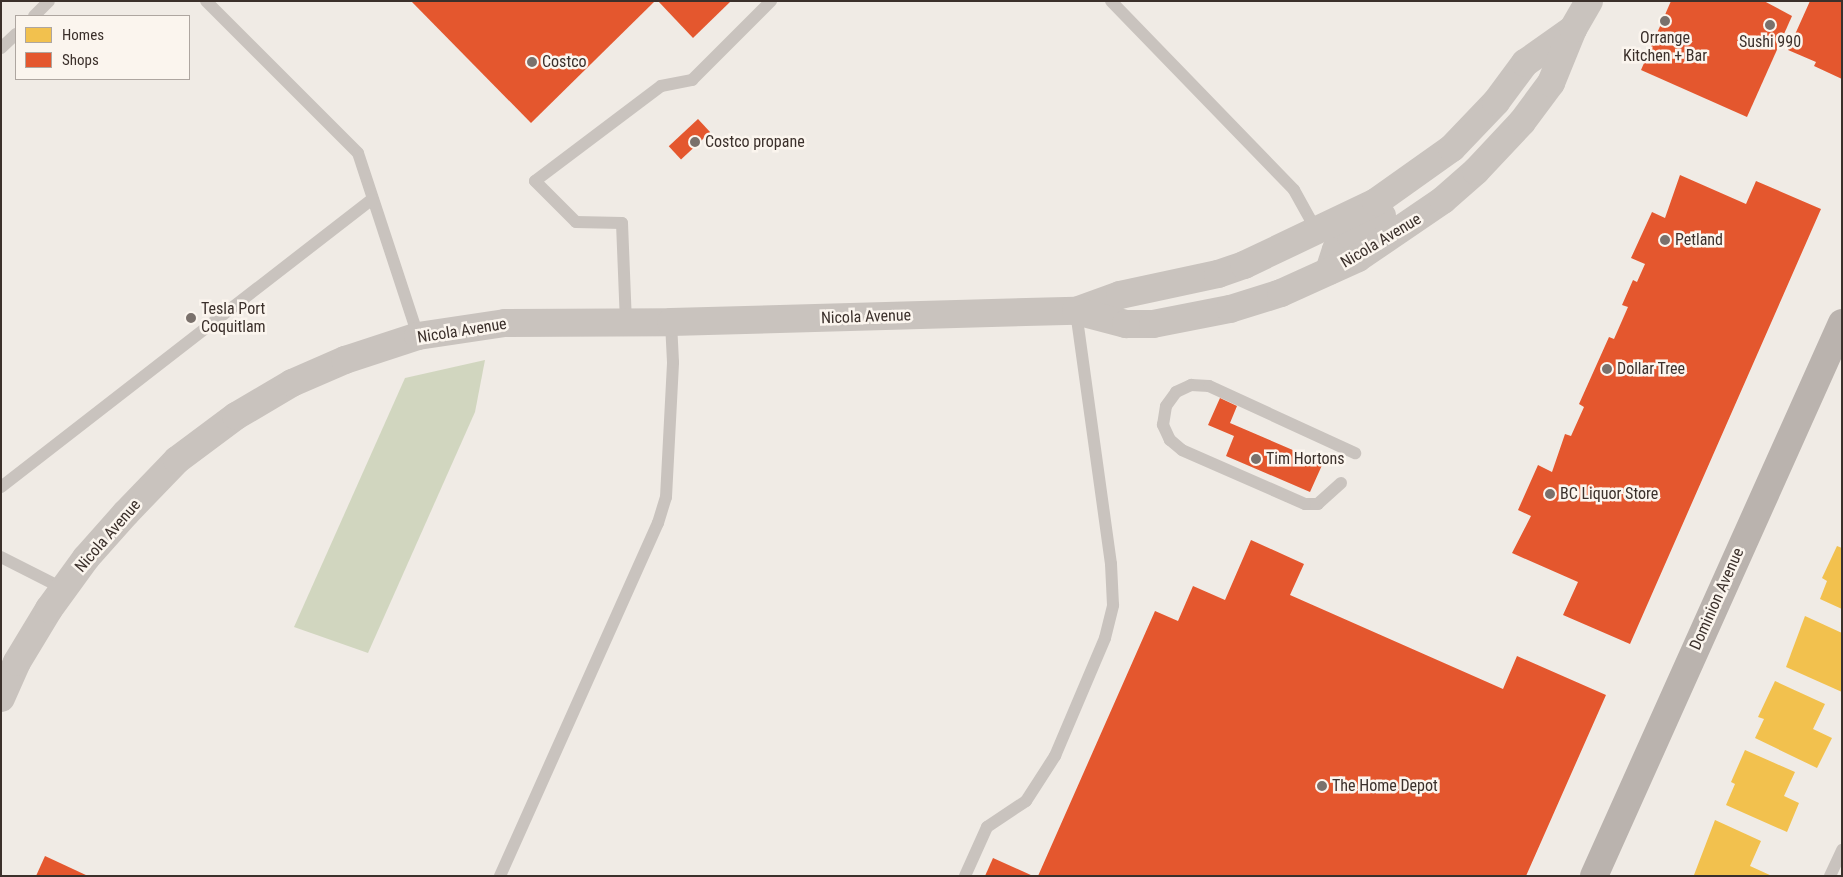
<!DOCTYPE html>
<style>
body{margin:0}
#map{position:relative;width:1843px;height:877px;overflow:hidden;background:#f0ebe5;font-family:"Roboto Condensed",sans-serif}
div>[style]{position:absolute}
.green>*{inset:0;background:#d1d6bf}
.homes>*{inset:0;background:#f2c14e}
.shops>*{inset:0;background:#e4572e;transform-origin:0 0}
.service>*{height:12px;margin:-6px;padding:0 6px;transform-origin:6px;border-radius:6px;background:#c9c3be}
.tertiary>*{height:28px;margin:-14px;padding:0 14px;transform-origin:14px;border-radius:14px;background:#c9c3be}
.secondary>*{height:28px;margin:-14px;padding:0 14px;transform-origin:14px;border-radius:14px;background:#bab3ae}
.dots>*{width:14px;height:14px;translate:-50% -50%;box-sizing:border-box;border:2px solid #fbf5ee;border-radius:50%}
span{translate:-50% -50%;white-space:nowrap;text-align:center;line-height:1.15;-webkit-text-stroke:5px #fbf5ee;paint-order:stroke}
.poi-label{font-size:16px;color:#3b302b}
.left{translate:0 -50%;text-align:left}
.street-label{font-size:16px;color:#3b302b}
.frame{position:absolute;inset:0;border:2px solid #3b302b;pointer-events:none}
.legend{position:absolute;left:15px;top:15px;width:175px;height:65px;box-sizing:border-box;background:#fbf5ee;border:1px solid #aea6a0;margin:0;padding:6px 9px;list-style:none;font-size:15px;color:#3b302b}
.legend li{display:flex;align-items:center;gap:10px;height:25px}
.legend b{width:25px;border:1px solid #aea6a0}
</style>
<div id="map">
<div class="green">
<div style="clip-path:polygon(485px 360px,475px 412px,368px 653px,294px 627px,405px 378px)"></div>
</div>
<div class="homes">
<div style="clip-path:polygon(1837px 546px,1842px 548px,1842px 609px,1820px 599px,1827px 581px,1822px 578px)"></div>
<div style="clip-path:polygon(1805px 616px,1842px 633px,1842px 692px,1786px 667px)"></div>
<div style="clip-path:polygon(1775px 681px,1825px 704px,1813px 729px,1832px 738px,1817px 768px,1755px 738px,1764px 719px,1758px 717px)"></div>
<div style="clip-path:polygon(1745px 750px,1795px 772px,1784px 796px,1799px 803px,1787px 832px,1726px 805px,1735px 784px,1731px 782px)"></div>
<div style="clip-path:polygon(1715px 820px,1761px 841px,1750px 866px,1772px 876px,1694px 875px)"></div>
</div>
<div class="shops">
<div style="clip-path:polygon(411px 1px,655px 1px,531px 123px)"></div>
<div style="clip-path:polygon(658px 1px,731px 1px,693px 38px)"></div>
<div style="clip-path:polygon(1671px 1px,1764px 1px,1792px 16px,1747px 117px,1641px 70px)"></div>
<div style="clip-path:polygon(1810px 1px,1842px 1px,1842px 79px,1814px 66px,1816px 62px,1788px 50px)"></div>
<div style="left:698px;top:119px;width:18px;height:40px;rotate:47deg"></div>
<div style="clip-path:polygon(1680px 175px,1746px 204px,1756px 181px,1821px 209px,1630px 644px,1563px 615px,1578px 582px,1512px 553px,1531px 516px,1518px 510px,1538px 465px,1552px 472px,1565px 434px,1571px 436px,1584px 407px,1579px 404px,1609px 337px,1614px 339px,1628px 307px,1622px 305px,1633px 280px,1637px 282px,1645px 264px,1631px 258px,1652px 212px,1665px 218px)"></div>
<div style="clip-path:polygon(1220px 398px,1237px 406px,1230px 423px,1323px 463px,1310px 492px,1226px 456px,1234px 436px,1208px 425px)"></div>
<div style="clip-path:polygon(1251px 540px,1304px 564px,1290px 595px,1503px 689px,1517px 656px,1606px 695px,1526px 876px,1038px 876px,1155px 611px,1178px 621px,1193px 586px,1225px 600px)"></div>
<div style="clip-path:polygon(45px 856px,88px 876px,36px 876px)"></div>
<div style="clip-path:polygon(993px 858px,1033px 876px,985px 876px)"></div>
</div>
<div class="service">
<div style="left:206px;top:1px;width:215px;rotate:45deg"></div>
<div style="left:358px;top:153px;width:193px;rotate:71.8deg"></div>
<div style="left:1111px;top:1px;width:263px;rotate:45.9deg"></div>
<div style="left:1294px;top:190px;width:33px;rotate:61deg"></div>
<div style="left:1310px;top:219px;width:14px;rotate:82deg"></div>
<div style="left:34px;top:16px;width:21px;rotate:-45deg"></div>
<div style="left:1px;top:48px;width:21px;rotate:-43deg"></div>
<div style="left:626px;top:323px;width:100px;rotate:-92.3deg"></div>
<div style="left:622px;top:223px;width:46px;rotate:-178.8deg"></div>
<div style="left:576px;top:222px;width:58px;rotate:-135deg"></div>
<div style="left:535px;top:181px;width:158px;rotate:-37deg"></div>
<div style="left:661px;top:86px;width:32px;rotate:-11deg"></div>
<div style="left:692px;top:80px;width:112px;rotate:-45deg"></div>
<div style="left:1341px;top:483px;width:31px;rotate:138deg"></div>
<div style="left:1318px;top:504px;width:13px;rotate:180deg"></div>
<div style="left:1305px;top:504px;width:134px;rotate:-156.3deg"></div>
<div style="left:1182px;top:450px;width:16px;rotate:-140deg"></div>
<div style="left:1170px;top:440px;width:17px;rotate:-115deg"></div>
<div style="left:1163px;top:425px;width:19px;rotate:-81deg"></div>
<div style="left:1166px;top:406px;width:17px;rotate:-54deg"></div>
<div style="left:1176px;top:392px;width:17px;rotate:-25deg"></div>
<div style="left:1191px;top:385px;width:18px;rotate:3deg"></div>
<div style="left:1209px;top:386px;width:161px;rotate:24.7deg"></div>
<div style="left:1px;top:487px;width:470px;rotate:-37.8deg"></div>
<div style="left:1px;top:557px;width:71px;rotate:26.9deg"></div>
<div style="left:500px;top:876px;width:387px;rotate:-65.9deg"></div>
<div style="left:658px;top:523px;width:27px;rotate:-73deg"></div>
<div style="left:666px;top:497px;width:135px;rotate:-87deg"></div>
<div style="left:673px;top:362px;width:40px;rotate:-92.9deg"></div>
<div style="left:965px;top:876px;width:54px;rotate:-65.8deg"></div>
<div style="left:987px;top:827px;width:47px;rotate:-33.7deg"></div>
<div style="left:1026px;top:801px;width:54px;rotate:-57.2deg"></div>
<div style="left:1055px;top:756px;width:128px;rotate:-67deg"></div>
<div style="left:1105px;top:638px;width:34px;rotate:-76deg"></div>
<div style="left:1113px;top:605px;width:41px;rotate:-92.8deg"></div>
<div style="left:1111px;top:564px;width:255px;rotate:-97.9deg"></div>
<div style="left:1830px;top:876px;width:29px;rotate:-65deg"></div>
</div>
<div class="tertiary">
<div style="left:1329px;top:271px;width:22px;rotate:-72deg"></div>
<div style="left:1336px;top:250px;width:21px;rotate:-43deg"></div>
<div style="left:1351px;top:236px;width:37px;rotate:-33deg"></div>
<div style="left:1076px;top:311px;width:47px;rotate:-20deg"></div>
<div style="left:1120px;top:295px;width:100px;rotate:-12.1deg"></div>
<div style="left:1218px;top:274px;width:28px;rotate:-19deg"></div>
<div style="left:1244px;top:265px;width:146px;rotate:-25.5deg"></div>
<div style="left:1376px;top:202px;width:93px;rotate:-35.4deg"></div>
<div style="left:1452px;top:148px;width:64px;rotate:-46.3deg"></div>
<div style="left:1496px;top:102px;width:49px;rotate:-53.4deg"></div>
<div style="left:1525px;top:63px;width:59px;rotate:-35.3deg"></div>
<div style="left:1px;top:698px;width:39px;rotate:-66deg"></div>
<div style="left:17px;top:662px;width:62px;rotate:-58.9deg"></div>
<div style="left:49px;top:609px;width:63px;rotate:-54deg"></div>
<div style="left:86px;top:558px;width:60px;rotate:-48.4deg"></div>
<div style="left:126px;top:513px;width:74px;rotate:-46.1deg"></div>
<div style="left:177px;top:460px;width:74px;rotate:-36.7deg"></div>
<div style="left:236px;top:416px;width:65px;rotate:-30.5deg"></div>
<div style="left:292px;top:383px;width:58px;rotate:-23.5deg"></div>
<div style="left:345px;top:360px;width:77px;rotate:-18.2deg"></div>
<div style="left:418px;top:336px;width:88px;rotate:-8.5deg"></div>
<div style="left:505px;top:323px;width:166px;rotate:-0.3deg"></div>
<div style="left:671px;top:322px;width:405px;rotate:-1.6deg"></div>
<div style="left:1076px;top:311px;width:52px;rotate:14.6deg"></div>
<div style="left:1126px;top:324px;width:27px"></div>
<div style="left:1153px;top:324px;width:78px;rotate:-11deg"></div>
<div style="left:1230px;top:309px;width:53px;rotate:-17.4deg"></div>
<div style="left:1281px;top:293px;width:85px;rotate:-24.4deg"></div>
<div style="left:1358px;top:258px;width:103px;rotate:-34.3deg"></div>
<div style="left:1443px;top:200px;width:44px;rotate:-41.3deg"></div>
<div style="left:1476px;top:171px;width:67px;rotate:-46.8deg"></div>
<div style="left:1522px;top:122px;width:49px;rotate:-53.4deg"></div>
<div style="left:1551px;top:83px;width:58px;rotate:-67.8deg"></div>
<div style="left:1573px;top:29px;width:32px;rotate:-60deg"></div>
</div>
<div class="secondary">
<div style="left:1594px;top:876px;width:606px;rotate:-65.85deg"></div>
</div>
<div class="dots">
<div style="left:1665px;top:21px;background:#7a716c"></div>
<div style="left:1770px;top:25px;background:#7a716c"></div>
<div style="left:532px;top:62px;background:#7a716c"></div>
<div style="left:695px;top:142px;background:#7a716c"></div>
<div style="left:1665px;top:240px;background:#7a716c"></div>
<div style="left:191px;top:318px;background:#7a716c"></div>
<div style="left:1607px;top:369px;background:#7a716c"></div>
<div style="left:1256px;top:459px;background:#7a716c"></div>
<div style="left:1550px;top:494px;background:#7a716c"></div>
<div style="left:1322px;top:786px;background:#7a716c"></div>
</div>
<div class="poi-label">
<span style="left:1665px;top:47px">Orrange<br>Kitchen + Bar</span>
<span style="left:1770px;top:42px">Sushi 990</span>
<span class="left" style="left:542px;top:62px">Costco</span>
<span class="left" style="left:705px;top:142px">Costco propane</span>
<span class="left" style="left:1675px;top:240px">Petland</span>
<span class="left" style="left:201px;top:318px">Tesla Port<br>Coquitlam</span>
<span class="left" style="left:1617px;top:369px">Dollar Tree</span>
<span class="left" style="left:1266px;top:459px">Tim Hortons</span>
<span class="left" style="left:1560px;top:494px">BC Liquor Store</span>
<span class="left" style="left:1332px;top:786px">The Home Depot</span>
</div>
<div class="street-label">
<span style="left:1381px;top:241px;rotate:-31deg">Nicola Avenue</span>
<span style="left:866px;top:317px;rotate:-2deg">Nicola Avenue</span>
<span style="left:462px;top:331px;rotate:-9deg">Nicola Avenue</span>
<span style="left:108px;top:536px;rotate:-49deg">Nicola Avenue</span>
<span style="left:1717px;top:599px;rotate:-66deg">Dominion Avenue</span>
</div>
<div class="frame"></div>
<ul class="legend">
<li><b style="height:14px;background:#f2c14e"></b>Homes</li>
<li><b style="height:14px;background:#e4572e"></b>Shops</li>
</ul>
</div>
